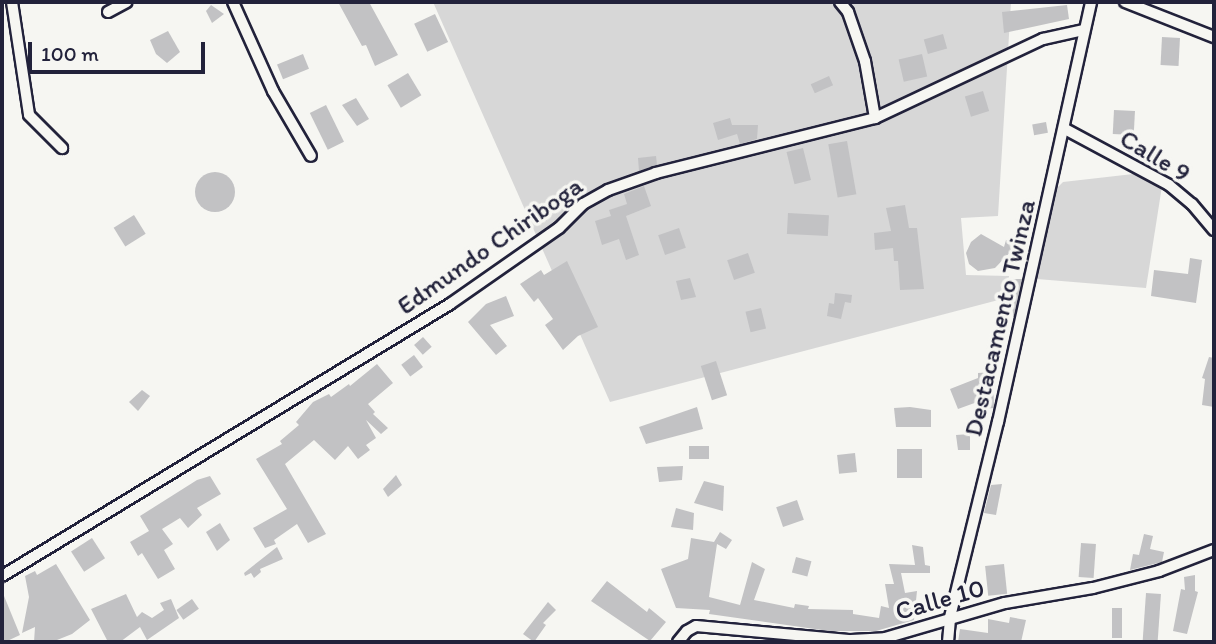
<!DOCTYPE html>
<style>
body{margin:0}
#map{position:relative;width:1216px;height:644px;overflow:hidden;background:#f6f6f2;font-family:Itim,sans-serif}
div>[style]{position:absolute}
.green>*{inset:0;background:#d7d7d7}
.building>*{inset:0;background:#c2c2c4;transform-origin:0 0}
.round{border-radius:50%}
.roads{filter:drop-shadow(2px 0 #22223b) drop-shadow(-2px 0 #22223b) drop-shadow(0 2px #22223b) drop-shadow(0 -2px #22223b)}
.minor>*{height:10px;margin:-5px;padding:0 5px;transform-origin:5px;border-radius:5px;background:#f6f6f2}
span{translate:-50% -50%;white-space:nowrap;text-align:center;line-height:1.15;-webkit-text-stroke:7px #f6f6f2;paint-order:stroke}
.street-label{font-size:26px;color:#22223b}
.frame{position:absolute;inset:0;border:4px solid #22223b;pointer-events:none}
.scale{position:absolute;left:28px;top:42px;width:177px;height:32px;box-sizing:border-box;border:4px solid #22223b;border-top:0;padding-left:9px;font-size:21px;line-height:24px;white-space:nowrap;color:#22223b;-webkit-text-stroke:5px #f6f6f2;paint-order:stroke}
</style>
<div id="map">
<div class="green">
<div style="clip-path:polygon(433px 2px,1011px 2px,998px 216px,961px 218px,966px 275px,1009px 276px,1006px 298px,610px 402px)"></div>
<div style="clip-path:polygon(1142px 173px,1162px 186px,1146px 288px,1037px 279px,1055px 190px,1063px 182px)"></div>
</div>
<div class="building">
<div style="clip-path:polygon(338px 2px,369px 2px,398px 55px,375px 66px,366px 45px,362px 46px)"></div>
<div style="clip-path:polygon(211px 5px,224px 14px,212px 23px,206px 11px)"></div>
<div style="clip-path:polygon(1067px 5px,1069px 19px,1004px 33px,1002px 12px)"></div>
<div style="left:435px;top:14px;width:31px;height:23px;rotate:65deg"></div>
<div style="clip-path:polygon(168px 31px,180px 52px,167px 63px,156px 54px,150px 40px)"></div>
<div style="left:943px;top:34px;width:15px;height:20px;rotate:74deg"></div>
<div style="left:1162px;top:37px;width:18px;height:28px;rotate:3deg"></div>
<div style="left:303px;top:54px;width:16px;height:28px;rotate:68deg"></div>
<div style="left:922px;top:54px;width:23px;height:24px;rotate:77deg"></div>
<div style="left:408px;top:73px;width:26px;height:24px;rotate:59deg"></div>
<div style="left:829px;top:76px;width:10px;height:20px;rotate:66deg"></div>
<div style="left:983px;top:91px;width:21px;height:19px;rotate:73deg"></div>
<div style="clip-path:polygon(356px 98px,369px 119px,357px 126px,342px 105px)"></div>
<div style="left:326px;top:105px;width:41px;height:18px;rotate:64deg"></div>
<div style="left:1114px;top:110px;width:21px;height:24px;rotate:3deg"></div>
<div style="clip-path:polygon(730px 118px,732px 125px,758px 125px,757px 139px,740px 144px,737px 134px,718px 140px,713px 123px)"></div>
<div style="left:1046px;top:122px;width:11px;height:14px;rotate:80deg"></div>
<div style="left:847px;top:141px;width:54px;height:19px;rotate:80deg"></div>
<div style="left:803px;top:148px;width:33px;height:17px;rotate:76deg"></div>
<div style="clip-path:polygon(656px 156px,657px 165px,639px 171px,638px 158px)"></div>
<div class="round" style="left:195px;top:172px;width:40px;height:40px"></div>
<div style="clip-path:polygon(644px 186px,651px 206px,626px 216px,639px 255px,626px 260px,619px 239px,602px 245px,595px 221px,611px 216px,609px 210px,627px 204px,624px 194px)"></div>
<div style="clip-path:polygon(905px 205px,909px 228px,917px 228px,924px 289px,900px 290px,898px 261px,894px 261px,893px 248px,875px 250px,874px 233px,891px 231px,886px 208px)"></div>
<div style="left:788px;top:213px;width:41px;height:21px;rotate:3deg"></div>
<div style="left:134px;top:215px;width:22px;height:24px;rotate:58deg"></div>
<div style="left:679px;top:228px;width:21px;height:22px;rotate:71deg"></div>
<div style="clip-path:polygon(981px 234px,1004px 247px,1006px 240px,1021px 241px,995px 268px,978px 271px,969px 264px,966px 253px,971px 242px)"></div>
<div style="left:748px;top:253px;width:21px;height:22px;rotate:71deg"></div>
<div style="clip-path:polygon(1190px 258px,1202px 260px,1196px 303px,1151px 296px,1154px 270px,1188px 274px)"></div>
<div style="clip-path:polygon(567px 261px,598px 327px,578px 336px,563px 350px,545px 325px,553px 319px,538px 298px,534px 302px,520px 284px,541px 270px,544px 275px)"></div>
<div style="clip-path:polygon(690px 278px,696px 297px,681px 300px,676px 281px)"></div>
<div style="clip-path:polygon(1011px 279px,1022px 279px,1014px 317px,1013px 317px)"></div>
<div style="clip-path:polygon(835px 293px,852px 295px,851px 303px,845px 302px,841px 319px,827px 316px,829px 303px,834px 304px)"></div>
<div style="clip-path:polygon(506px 296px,514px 316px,490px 325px,507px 346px,496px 355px,468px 322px,486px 304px)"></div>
<div style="left:761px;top:308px;width:21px;height:16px;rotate:76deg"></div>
<div style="left:423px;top:337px;width:13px;height:12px;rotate:48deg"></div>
<div style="left:414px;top:355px;width:15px;height:16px;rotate:53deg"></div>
<div style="clip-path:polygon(1209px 357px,1214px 358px,1214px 407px,1202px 405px,1205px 379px,1202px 378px)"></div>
<div style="left:716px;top:361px;width:36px;height:16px;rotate:72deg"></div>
<div style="clip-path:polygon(377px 364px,393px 383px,368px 404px,375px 412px,373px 414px,388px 428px,381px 434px,366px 420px,376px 438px,366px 445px,370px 450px,358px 459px,348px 446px,335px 460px,314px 440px,285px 464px,326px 534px,308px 543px,297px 524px,274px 540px,276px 544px,265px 548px,253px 528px,287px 509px,256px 459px,282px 444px,280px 441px,299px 425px,296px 422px,313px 402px,329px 394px,331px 397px,349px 384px,350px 386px)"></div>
<div style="clip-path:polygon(993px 372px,994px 408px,981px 409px,980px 401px,958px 409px,950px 389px,978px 378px,978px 373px)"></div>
<div style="clip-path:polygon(142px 390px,150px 396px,138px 411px,129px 402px)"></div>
<div style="clip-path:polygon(697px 407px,703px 429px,646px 444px,639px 427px)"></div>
<div style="clip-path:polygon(910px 407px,931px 410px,931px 427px,896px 427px,894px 408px)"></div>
<div style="clip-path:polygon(970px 434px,970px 450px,958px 450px,956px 435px)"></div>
<div style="left:689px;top:446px;width:20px;height:13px"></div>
<div style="left:897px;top:449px;width:25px;height:29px"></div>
<div style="left:855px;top:453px;width:19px;height:18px;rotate:84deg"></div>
<div style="clip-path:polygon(683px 466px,682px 480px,659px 482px,657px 467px)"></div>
<div style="clip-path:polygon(396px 475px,402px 485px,388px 497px,383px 489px)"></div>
<div style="clip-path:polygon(210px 476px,221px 494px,197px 508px,202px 515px,188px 528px,180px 518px,162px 529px,173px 544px,164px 550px,175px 569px,158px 579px,142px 553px,138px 556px,130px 542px,149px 531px,140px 516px,197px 480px)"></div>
<div style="clip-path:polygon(704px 481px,724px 486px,723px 511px,694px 503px)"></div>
<div style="clip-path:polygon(1002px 484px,996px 515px,984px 513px,991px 485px)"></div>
<div style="left:797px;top:500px;width:21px;height:22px;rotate:71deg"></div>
<div style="clip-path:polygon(676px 508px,694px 513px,693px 530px,671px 527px)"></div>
<div style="clip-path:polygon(220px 523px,230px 540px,217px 551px,206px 532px)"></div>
<div style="clip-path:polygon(720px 532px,732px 540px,726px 549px,717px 544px,709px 597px,740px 605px,752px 562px,765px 569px,754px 600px,794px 608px,795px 604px,809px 606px,808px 609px,853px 610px,853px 614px,879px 618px,881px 606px,889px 608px,885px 584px,894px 584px,889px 564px,915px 565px,912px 545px,923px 547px,925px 565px,930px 566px,930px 573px,901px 573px,905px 593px,917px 591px,914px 620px,876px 631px,829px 631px,709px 614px,710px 610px,676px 608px,661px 569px,688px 559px,691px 538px,714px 542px)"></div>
<div style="clip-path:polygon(1144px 534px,1153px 536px,1150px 549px,1164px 552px,1162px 562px,1130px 570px,1133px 554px,1139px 555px)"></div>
<div style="left:92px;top:538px;width:24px;height:25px;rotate:57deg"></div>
<div style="left:1081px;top:543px;width:15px;height:34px;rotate:4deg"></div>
<div style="clip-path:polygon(277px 547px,283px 559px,260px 569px,261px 572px,254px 578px,251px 573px,245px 576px,244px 573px)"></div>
<div style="left:796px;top:557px;width:16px;height:16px;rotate:15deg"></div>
<div style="clip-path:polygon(56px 564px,90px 620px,72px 634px,52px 642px,34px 642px,35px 627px,22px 633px,29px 597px,25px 576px,35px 571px,37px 575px)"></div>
<div style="left:1004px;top:564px;width:30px;height:19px;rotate:84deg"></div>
<div style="clip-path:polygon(1195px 575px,1195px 591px,1198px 592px,1187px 634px,1173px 631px,1181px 589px,1185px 590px,1184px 577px)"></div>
<div style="clip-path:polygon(607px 581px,647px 612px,649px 608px,666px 622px,650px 641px,591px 601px)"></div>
<div style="clip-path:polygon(2px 591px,20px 635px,5px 642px,2px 642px)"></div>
<div style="left:1146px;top:593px;width:15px;height:49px;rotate:4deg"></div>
<div style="clip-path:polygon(126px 594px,137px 617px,142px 612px,152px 618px,164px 610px,160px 603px,171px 599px,179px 618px,147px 640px,140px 627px,120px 642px,108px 642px,91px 609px)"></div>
<div style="left:192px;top:599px;width:12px;height:19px;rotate:55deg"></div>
<div style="clip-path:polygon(548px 602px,556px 610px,543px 623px,546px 625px,534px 642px,523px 634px)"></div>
<div style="left:1122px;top:608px;width:30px;height:10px;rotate:90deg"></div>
<div style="clip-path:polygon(1010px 617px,1026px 620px,1021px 642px,958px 642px,960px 629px,988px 633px,988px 619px,1009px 623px)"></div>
</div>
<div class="roads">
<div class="minor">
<div style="left:12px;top:2px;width:114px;rotate:81.4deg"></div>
<div style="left:29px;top:115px;width:47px;rotate:45deg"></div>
<div style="left:233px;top:2px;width:98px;rotate:65.8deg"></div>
<div style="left:273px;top:91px;width:75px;rotate:59.7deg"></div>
<div style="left:840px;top:2px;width:13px;rotate:51deg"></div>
<div style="left:848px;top:12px;width:52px;rotate:70.9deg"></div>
<div style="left:865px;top:61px;width:58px;rotate:80deg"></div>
<div style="left:1125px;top:2px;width:96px;rotate:21.5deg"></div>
<div style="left:108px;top:12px;width:21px;rotate:-28deg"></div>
<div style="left:1065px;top:129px;width:118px;rotate:28.3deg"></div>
<div style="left:1169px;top:185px;width:30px;rotate:40deg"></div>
<div style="left:1192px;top:204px;width:34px;rotate:50deg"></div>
<div style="left:2px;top:576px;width:524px;rotate:-31.26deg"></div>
<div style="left:450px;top:304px;width:133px;rotate:-34.9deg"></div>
<div style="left:559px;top:228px;width:34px;rotate:-45deg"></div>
<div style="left:583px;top:204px;width:29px;rotate:-29deg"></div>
<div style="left:608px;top:190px;width:51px;rotate:-19.5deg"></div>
<div style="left:656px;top:173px;width:226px;rotate:-14.1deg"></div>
<div style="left:875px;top:118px;width:186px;rotate:-25.2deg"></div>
<div style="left:1043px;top:39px;width:42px;rotate:-12.4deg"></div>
<div style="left:678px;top:642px;width:14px;rotate:-51deg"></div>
<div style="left:687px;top:631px;width:10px;rotate:-29deg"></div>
<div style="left:696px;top:626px;width:156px;rotate:5.2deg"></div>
<div style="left:851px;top:640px;width:34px;rotate:-3deg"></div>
<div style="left:885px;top:638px;width:125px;rotate:-16.3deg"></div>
<div style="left:1005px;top:603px;width:89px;rotate:-9.7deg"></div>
<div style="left:1093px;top:588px;width:68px;rotate:-14.4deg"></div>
<div style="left:1159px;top:571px;width:59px;rotate:-20.9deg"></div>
<div style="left:948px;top:642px;width:25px;rotate:-85deg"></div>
<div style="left:950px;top:617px;width:201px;rotate:-76.2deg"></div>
<div style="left:998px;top:422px;width:430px;rotate:-77.5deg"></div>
</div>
</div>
<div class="street-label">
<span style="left:1155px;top:156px;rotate:31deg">Calle 9</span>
<span style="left:490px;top:246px;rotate:-35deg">Edmundo Chiriboga</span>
<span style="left:1000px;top:318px;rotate:-77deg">Destacamento Twinza</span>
<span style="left:940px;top:600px;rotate:-16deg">Calle 10</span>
</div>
<div class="frame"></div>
<div class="scale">100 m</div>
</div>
